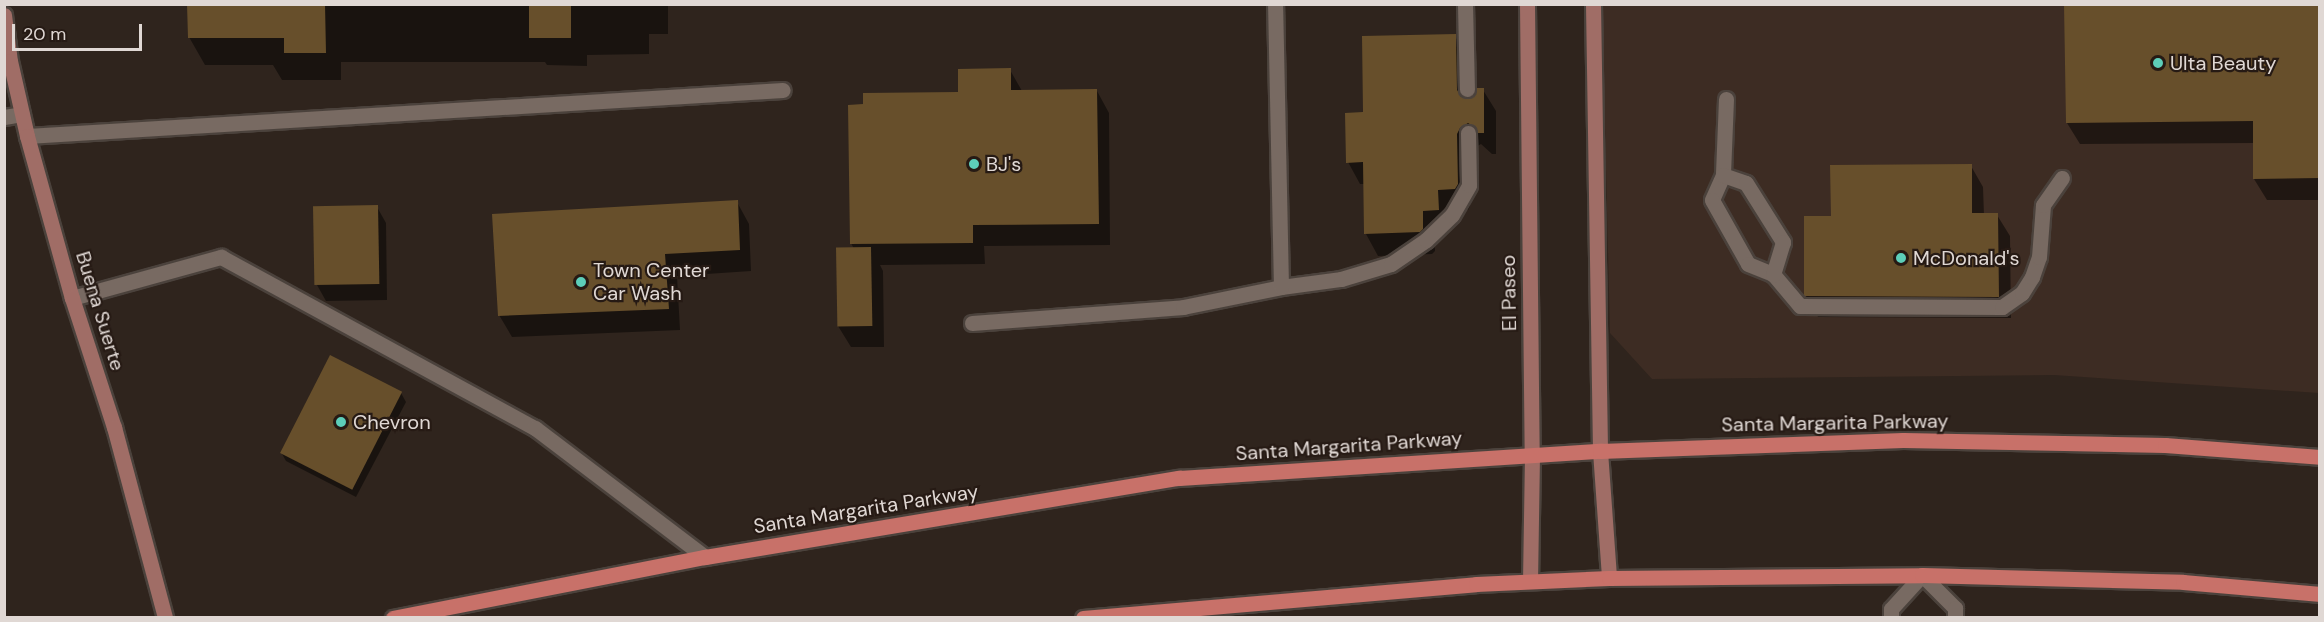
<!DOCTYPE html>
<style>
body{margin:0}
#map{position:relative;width:2324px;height:622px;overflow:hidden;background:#2f241d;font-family:"DM Sans",sans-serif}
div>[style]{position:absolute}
.built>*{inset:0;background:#3d2c23}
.shadow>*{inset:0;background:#0007}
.building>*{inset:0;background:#674f2b;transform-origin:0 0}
.roads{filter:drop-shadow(2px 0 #4b423c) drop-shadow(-2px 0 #4b423c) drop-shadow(0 2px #4b423c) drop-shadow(0 -2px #4b423c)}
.lane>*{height:15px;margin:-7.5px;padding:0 7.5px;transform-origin:7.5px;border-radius:7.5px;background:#786a62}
.street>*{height:15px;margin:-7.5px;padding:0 7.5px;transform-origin:7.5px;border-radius:7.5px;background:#786a62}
.secondary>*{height:15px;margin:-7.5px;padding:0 7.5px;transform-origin:7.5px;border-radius:7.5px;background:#a06d66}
.primary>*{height:15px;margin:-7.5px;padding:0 7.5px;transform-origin:7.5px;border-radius:7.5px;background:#c87169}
.dots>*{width:16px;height:16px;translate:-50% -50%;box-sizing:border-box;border:3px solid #261a14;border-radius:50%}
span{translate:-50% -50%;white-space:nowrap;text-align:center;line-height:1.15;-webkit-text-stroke:4.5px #261a14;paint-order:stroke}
.poi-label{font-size:20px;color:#e0d8d4}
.left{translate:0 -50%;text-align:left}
.street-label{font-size:20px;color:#e0d8d4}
.frame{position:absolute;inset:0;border:6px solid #e0d8d4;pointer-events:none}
.scale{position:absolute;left:12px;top:24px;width:130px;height:27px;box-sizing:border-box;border:3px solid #e0d8d4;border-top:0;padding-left:8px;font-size:18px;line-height:21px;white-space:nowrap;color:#e0d8d4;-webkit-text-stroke:4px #261a14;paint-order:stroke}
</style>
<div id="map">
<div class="built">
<div style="clip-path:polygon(1602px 5px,2319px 5px,2319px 393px,2054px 375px,1652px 379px,1610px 333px)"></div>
</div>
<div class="shadow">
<div style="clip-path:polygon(189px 4px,668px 4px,668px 34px,649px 34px,649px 54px,587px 55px,587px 66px,547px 65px,545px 62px,341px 62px,341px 80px,282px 80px,273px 65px,205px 65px,189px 37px)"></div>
<div style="clip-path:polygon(2066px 4px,2320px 4px,2320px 200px,2267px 200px,2254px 179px,2255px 143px,2080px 144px,2067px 123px)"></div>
<div style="clip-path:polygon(1455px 36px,1468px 57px,1469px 99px,1483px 90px,1496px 111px,1496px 154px,1492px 154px,1481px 144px,1472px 149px,1469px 156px,1470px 206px,1468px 210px,1450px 211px,1450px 231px,1434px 232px,1435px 251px,1432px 254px,1378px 256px,1366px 234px,1365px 184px,1360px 184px,1348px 162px,1365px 114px)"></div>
<div style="clip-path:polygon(1010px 70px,1022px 91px,1097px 91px,1109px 113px,1110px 245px,984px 246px,985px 264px,880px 265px,883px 271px,884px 347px,851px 347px,838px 326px,854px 249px,851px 243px,960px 93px)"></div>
<div style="clip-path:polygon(1971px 166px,1983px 187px,1984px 215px,1997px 215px,2010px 236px,2011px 318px,1818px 317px,1806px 296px,1832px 217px)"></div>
<div style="clip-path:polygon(737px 202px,749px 224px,751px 271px,677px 276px,680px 330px,512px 337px,499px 315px)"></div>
<div style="clip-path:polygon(377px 207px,386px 223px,387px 300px,326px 301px,317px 285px,315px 208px)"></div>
<div style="clip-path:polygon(401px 393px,406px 402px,356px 497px,286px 461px,281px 452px)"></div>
</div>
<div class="building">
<div style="clip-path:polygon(187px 4px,325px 4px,326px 53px,284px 53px,284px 38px,188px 38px)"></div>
<div style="left:529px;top:4px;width:42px;height:34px"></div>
<div style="clip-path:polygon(2064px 4px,2319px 4px,2319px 178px,2253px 179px,2253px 121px,2066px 123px)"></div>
<div style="clip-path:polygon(1456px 34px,1457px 90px,1462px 97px,1468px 99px,1475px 94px,1477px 88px,1484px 88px,1484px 133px,1478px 133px,1476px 128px,1468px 123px,1460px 128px,1457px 134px,1458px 184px,1455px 189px,1438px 190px,1439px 210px,1423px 211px,1423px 229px,1420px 232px,1364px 234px,1363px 162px,1346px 163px,1345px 113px,1363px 112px,1362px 36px)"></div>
<div style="clip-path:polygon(1011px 68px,1011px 90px,1097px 89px,1099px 224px,973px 225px,973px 243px,850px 244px,848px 105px,863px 104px,863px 93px,958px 92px,958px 69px)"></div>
<div style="clip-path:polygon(1972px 164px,1972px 213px,1998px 213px,1999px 297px,1804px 296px,1804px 216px,1831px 216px,1830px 165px)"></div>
<div style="clip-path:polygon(738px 200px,740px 250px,665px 254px,669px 309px,498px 316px,492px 214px)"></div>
<div style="left:378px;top:205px;width:79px;height:65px;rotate:89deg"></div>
<div style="left:871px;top:247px;width:79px;height:35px;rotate:89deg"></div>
<div style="left:330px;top:355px;width:81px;height:110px;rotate:27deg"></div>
</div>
<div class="roads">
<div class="lane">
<div style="left:1465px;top:4px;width:85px;rotate:88.7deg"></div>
<div style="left:1726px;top:99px;width:76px;rotate:92.3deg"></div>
<div style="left:1723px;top:175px;width:27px;rotate:114deg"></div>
<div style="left:1712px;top:200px;width:73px;rotate:60.6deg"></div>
<div style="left:1748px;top:264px;width:27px;rotate:22deg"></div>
<div style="left:1773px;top:274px;width:42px;rotate:49.8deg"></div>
<div style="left:1800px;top:306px;width:202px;rotate:0.3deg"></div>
<div style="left:2002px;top:307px;width:24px;rotate:-35deg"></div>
<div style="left:2022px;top:293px;width:19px;rotate:-58deg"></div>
<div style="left:2032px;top:277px;width:21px;rotate:-71deg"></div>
<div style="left:2039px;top:257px;width:52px;rotate:-85.6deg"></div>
<div style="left:2043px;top:205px;width:33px;rotate:-55deg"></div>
<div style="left:4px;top:117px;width:18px;rotate:-9deg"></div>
<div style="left:27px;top:136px;width:757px;rotate:-3.48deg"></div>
<div style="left:1723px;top:175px;width:24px;rotate:19deg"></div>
<div style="left:1746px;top:183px;width:70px;rotate:57.9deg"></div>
<div style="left:1783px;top:242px;width:34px;rotate:107deg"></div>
<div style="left:1281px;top:287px;width:61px;rotate:-7.6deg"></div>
<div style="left:1341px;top:279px;width:52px;rotate:-16.7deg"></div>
<div style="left:1391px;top:264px;width:42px;rotate:-34.4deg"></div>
<div style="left:1426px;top:240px;width:36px;rotate:-44deg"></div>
<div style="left:1452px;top:215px;width:34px;rotate:-60deg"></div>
<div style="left:1469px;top:185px;width:52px;rotate:-91.1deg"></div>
<div style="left:72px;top:298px;width:155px;rotate:-15.4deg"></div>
<div style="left:221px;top:257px;width:358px;rotate:28.6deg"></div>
<div style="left:535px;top:428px;width:213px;rotate:37.2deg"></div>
<div style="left:972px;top:323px;width:212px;rotate:-4.3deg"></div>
<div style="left:1183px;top:307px;width:100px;rotate:-11.5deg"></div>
<div style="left:1281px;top:287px;width:283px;rotate:-91.2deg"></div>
</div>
<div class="street">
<div style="left:1891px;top:618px;width:9px;rotate:-90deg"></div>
<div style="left:1891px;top:609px;width:46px;rotate:-47.6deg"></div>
<div style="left:1922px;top:575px;width:47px;rotate:45deg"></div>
<div style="left:1955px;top:608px;width:10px;rotate:90deg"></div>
</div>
<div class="secondary">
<div style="left:1527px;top:4px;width:451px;rotate:89.4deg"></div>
<div style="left:1532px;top:455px;width:125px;rotate:90.9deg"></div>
<div style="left:1593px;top:4px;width:447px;rotate:89.1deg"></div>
<div style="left:1600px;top:451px;width:127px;rotate:85.9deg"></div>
<div style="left:4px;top:15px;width:46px;rotate:82.6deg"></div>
<div style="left:10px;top:61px;width:77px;rotate:77.2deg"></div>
<div style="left:27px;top:136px;width:168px;rotate:74.5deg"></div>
<div style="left:72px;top:298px;width:136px;rotate:72deg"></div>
<div style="left:114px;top:427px;width:198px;rotate:75deg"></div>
</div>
<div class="primary">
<div style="left:393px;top:618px;width:318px;rotate:-11.1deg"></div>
<div style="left:705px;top:557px;width:481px;rotate:-9.5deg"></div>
<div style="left:1179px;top:478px;width:422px;rotate:-3.7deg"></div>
<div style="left:1600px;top:451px;width:303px;rotate:-2.1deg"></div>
<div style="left:1903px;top:440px;width:262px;rotate:1.1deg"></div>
<div style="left:2165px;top:445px;width:155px;rotate:4.4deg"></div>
<div style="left:1083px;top:618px;width:394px;rotate:-4.9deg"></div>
<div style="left:1476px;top:584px;width:133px;rotate:-2.6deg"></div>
<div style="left:1609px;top:578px;width:313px;rotate:-0.5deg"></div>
<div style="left:1922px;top:575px;width:261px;rotate:1.5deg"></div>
<div style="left:2183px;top:582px;width:138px;rotate:5deg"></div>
</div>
</div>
<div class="dots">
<div style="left:2158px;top:63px;background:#5dceb9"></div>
<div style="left:974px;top:164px;background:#5dceb9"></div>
<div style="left:1901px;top:258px;background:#5dceb9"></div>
<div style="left:581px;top:282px;background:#5dceb9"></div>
<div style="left:341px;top:422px;background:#5dceb9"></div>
</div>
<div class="poi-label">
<span class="left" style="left:2170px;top:63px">Ulta Beauty</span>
<span class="left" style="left:986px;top:164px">BJ's</span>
<span class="left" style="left:1913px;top:258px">McDonald's</span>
<span class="left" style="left:593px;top:282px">Town Center<br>Car Wash</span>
<span class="left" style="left:353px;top:422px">Chevron</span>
</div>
<div class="street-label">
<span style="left:1509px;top:293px;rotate:-91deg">El Paseo</span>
<span style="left:100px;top:311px;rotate:73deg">Buena Suerte</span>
<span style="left:1835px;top:423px;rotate:-1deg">Santa Margarita Parkway</span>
<span style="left:1349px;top:446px;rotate:-4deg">Santa Margarita Parkway</span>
<span style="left:866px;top:509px;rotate:-9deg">Santa Margarita Parkway</span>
</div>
<div class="frame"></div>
<div class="scale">20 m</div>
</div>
